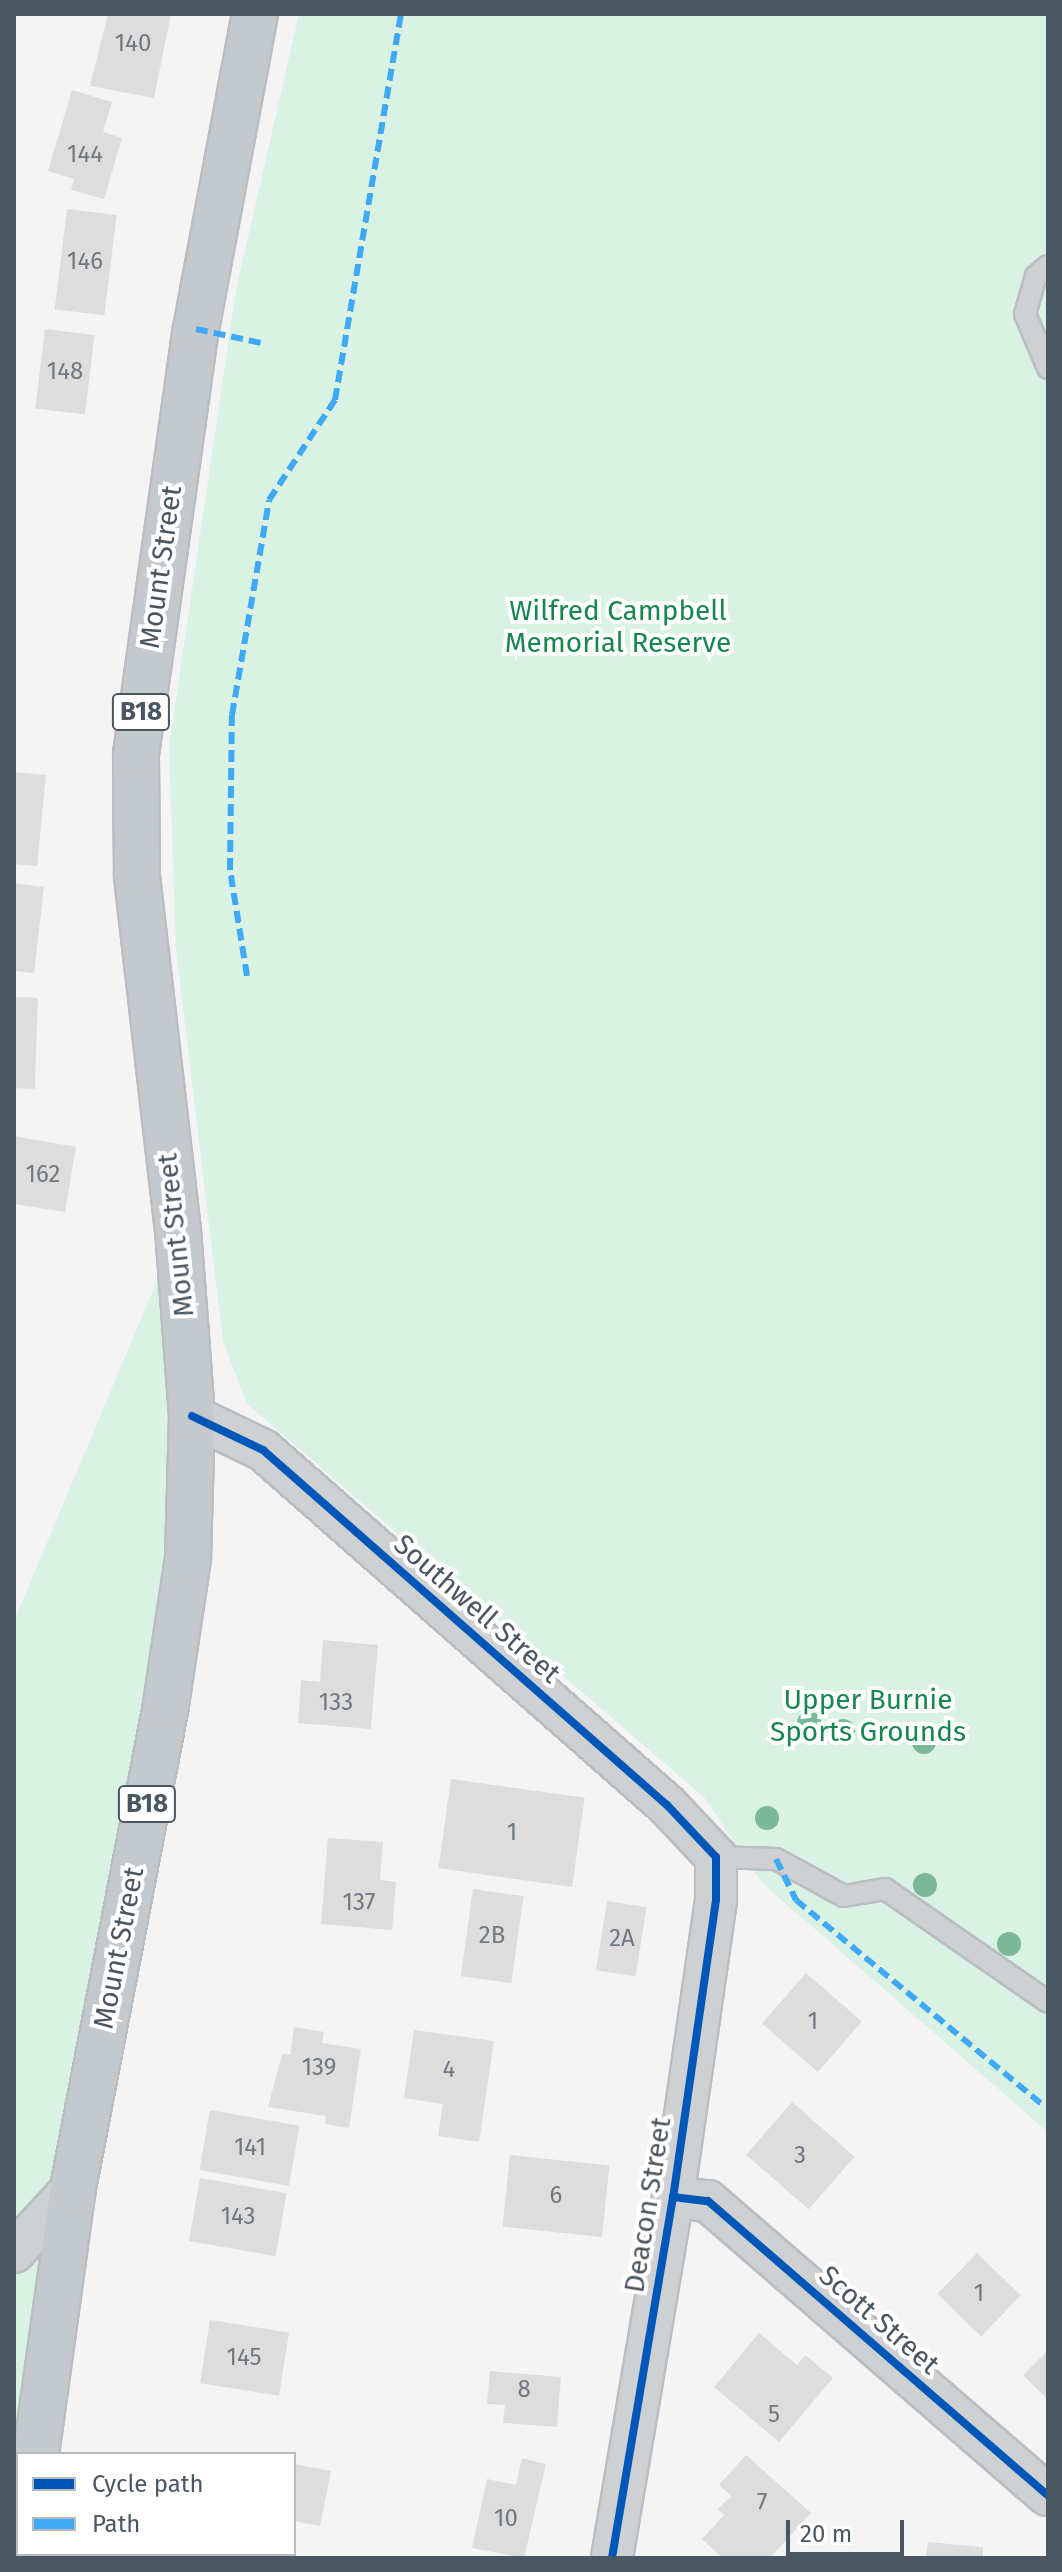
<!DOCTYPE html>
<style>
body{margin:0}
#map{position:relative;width:1062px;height:2572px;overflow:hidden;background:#f4f4f4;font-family:"Fira Sans",sans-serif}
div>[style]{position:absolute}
.green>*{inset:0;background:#d9f2e3}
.building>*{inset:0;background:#ddddde;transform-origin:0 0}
.roads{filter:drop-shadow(2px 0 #b9bec3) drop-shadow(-2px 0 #b9bec3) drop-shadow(0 2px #b9bec3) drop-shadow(0 -2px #b9bec3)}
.service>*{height:20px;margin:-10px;padding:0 10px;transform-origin:10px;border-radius:10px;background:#ced0d2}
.minor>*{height:40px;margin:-20px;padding:0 20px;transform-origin:20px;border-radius:20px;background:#ced0d2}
.trunk>*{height:44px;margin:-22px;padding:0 22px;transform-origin:22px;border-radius:22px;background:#c4c9cd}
.quiet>*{height:6px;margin-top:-3px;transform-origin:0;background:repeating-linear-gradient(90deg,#3fa9f5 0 12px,transparent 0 18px)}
.cycleway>*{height:8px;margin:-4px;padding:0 4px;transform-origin:4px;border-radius:4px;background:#0057b8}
.trees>*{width:24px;height:24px;margin:-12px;border-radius:50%;background:#7ab899}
span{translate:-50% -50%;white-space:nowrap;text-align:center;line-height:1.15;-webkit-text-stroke:8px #fff;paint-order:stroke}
.number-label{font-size:24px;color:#707881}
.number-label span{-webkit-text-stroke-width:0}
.shield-label span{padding:2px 6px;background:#fff;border:2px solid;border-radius:6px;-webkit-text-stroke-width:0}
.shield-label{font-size:26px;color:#4a5661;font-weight:700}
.street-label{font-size:28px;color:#4a5661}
.park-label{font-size:28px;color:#17864f}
.frame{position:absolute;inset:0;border:16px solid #4a5661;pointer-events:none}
.legend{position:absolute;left:16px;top:2452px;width:280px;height:104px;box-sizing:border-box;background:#fff;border:2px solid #b7bbc0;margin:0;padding:10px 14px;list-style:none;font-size:24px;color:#4a5661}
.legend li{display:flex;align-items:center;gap:16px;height:40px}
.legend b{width:40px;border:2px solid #b7bbc0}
.scale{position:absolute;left:786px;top:2520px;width:118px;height:36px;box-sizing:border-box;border:4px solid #4a5661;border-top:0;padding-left:10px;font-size:24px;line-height:28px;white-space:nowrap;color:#4a5661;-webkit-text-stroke:6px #fff;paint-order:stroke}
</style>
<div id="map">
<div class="green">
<div style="clip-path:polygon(299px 14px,1048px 14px,1048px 2132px,762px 1883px,704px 1797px,247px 1404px,223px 1341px,176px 949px,169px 747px,236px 290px)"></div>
<div style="clip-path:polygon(178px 1231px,188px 1558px,18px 2454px,14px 2558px,14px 1621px)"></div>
</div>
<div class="building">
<div style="clip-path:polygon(108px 14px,171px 14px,154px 98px,90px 86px)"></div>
<div style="clip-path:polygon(72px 90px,112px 102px,103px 132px,122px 138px,104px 199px,71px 190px,74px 179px,48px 171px)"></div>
<div style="left:67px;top:209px;width:50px;height:101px;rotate:7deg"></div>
<div style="left:45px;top:329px;width:50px;height:80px;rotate:7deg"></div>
<div style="clip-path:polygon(14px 772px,46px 775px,37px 866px,14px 864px)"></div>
<div style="clip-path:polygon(14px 883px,44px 887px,34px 973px,14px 971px)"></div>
<div style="left:14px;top:997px;width:24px;height:91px;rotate:2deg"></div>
<div style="clip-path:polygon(14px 1136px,76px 1147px,65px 1212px,14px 1204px)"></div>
<div style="clip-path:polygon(323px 1640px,378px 1645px,371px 1729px,298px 1723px,301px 1680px,320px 1682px)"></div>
<div style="left:451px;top:1779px;width:135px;height:90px;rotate:8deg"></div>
<div style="clip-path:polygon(328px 1838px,383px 1842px,380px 1880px,396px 1882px,392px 1930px,321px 1924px)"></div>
<div style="left:473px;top:1889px;width:51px;height:88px;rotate:8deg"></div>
<div style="left:607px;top:1901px;width:40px;height:70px;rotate:9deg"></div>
<div style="left:806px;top:1973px;width:74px;height:67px;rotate:41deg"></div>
<div style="clip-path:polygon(294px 2027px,324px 2032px,322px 2043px,361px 2049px,349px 2128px,325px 2124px,326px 2116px,268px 2107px,282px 2054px,290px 2055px)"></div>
<div style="clip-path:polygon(414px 2030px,494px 2041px,479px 2142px,438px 2136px,443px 2104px,404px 2098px)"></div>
<div style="left:792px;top:2102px;width:83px;height:70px;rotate:41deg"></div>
<div style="left:210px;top:2110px;width:91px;height:61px;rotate:10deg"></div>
<div style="left:510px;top:2155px;width:100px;height:72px;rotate:6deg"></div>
<div style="left:200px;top:2178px;width:88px;height:64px;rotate:10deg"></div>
<div style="left:977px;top:2253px;width:61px;height:57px;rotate:44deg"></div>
<div style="left:210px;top:2320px;width:80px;height:64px;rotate:9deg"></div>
<div style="clip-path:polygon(759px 2333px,797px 2365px,805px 2355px,833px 2378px,779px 2442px,714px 2387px)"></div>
<div style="clip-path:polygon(1048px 2350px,1048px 2400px,1023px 2375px)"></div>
<div style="clip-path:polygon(490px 2371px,561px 2377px,557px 2427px,503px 2423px,505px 2405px,487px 2404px)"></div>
<div style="clip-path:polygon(746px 2455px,811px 2513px,770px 2558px,722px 2558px,702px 2539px,724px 2515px,718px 2509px,731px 2496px,719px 2485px)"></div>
<div style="clip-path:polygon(522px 2458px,546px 2464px,524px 2558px,472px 2548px,487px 2479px,516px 2485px)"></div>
<div style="clip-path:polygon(294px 2464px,331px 2471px,320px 2526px,294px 2521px)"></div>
<div style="clip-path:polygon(928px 2542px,983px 2547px,983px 2558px,926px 2558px)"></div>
</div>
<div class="roads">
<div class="service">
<div style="left:1048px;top:266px;width:16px;rotate:140deg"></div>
<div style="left:1036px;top:276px;width:40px;rotate:106deg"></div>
<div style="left:1025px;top:314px;width:59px;rotate:66.9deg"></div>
<div style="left:716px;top:1857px;width:60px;rotate:1.9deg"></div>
<div style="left:776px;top:1859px;width:77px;rotate:28.6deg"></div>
<div style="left:844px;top:1896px;width:42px;rotate:-9.7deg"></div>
<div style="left:885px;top:1889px;width:198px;rotate:34.7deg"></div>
</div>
<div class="minor">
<div style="left:192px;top:1416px;width:79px;rotate:25.6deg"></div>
<div style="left:263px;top:1450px;width:538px;rotate:41.31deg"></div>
<div style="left:667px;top:1805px;width:71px;rotate:46.7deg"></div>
<div style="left:716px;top:1857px;width:43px;rotate:90deg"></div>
<div style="left:716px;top:1900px;width:300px;rotate:98.2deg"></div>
<div style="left:673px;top:2197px;width:366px;rotate:99.6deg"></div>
<div style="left:673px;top:2197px;width:35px;rotate:7deg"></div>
<div style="left:708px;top:2201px;width:449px;rotate:40.9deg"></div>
<div style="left:14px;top:2252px;width:87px;rotate:-47.3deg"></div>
</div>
<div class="trunk">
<div style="left:36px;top:2454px;width:269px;rotate:-82.1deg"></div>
<div style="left:73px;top:2188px;width:493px;rotate:-79.1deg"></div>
<div style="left:166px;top:1704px;width:148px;rotate:-81.4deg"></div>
<div style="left:188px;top:1558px;width:142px;rotate:-88.4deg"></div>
<div style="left:192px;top:1416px;width:186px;rotate:-94.3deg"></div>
<div style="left:178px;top:1231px;width:359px;rotate:-96.6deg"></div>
<div style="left:137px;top:874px;width:120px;rotate:-90.5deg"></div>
<div style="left:136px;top:754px;width:429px;rotate:-82deg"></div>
<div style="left:196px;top:329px;width:320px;rotate:-79.4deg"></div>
<div style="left:20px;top:2558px;width:4px;rotate:-76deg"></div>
</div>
</div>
<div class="quiet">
<div style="left:196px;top:329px;width:72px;rotate:12.1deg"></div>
<div style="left:247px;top:976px;width:107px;rotate:-99.1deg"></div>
<div style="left:230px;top:870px;width:155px;rotate:-89.3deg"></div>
<div style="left:232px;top:715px;width:218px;rotate:-80.2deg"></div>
<div style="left:269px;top:500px;width:120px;rotate:-56.6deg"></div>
<div style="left:335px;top:400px;width:392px;rotate:-80.3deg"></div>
<div style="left:776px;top:1859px;width:46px;rotate:64deg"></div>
<div style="left:796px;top:1900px;width:322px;rotate:39.7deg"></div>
</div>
<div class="cycleway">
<div style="left:192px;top:1416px;width:79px;rotate:25.6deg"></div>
<div style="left:263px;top:1450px;width:538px;rotate:41.31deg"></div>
<div style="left:667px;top:1805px;width:71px;rotate:46.7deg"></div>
<div style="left:716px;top:1857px;width:43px;rotate:90deg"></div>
<div style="left:716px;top:1900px;width:300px;rotate:98.2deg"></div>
<div style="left:673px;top:2197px;width:366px;rotate:99.6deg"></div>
<div style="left:673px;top:2197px;width:35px;rotate:7deg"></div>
<div style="left:708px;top:2201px;width:449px;rotate:40.9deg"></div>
</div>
<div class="trees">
<div style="left:809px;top:1723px"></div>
<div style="left:843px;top:1731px"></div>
<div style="left:924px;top:1742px"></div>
<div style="left:767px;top:1818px"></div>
<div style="left:925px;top:1885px"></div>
<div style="left:1009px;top:1944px"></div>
</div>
<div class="number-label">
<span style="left:133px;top:44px">140</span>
<span style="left:85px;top:155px">144</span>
<span style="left:85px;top:262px">146</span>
<span style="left:65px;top:372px">148</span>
<span style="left:43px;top:1175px">162</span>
<span style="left:336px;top:1703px">133</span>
<span style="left:512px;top:1833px">1</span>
<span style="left:359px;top:1903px">137</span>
<span style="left:492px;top:1936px">2B</span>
<span style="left:622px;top:1939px">2A</span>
<span style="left:813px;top:2022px">1</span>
<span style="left:319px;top:2068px">139</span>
<span style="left:449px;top:2070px">4</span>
<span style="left:250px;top:2148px">141</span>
<span style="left:800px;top:2156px">3</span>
<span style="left:556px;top:2196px">6</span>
<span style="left:238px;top:2217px">143</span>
<span style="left:979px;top:2294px">1</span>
<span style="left:244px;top:2358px">145</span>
<span style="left:524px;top:2390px">8</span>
<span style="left:774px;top:2415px">5</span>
<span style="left:762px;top:2503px">7</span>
<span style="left:506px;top:2519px">10</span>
</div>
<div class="shield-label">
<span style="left:141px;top:712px">B18</span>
<span style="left:147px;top:1804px">B18</span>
</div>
<div class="street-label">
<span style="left:161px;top:567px;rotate:-82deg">Mount Street</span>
<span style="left:176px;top:1235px;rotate:-96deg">Mount Street</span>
<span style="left:477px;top:1609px;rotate:41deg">Southwell Street</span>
<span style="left:119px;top:1948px;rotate:-79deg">Mount Street</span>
<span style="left:648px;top:2205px;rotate:-81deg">Deacon Street</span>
<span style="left:879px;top:2320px;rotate:41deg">Scott Street</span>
</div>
<div class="park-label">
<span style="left:618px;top:627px">Wilfred Campbell<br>Memorial Reserve</span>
<span style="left:868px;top:1716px">Upper Burnie<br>Sports Grounds</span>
</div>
<div class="frame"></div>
<ul class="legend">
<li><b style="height:10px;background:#0057b8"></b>Cycle path</li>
<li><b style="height:10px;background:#3fa9f5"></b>Path</li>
</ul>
<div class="scale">20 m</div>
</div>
